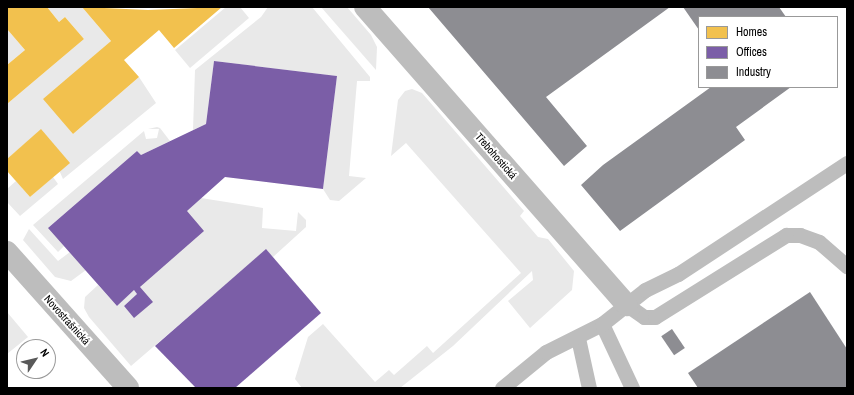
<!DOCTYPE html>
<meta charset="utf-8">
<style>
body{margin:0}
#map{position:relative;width:854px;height:395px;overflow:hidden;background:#fff;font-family:"Archivo Narrow",sans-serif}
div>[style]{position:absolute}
.green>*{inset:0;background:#e9e9e9}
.homes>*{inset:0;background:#f2c14e}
.offices>*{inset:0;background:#7b5ea7}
.industry>*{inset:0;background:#8d8d92;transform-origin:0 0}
.lane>*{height:15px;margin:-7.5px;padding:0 7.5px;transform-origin:7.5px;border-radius:7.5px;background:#bdbdbd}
.street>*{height:22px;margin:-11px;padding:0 11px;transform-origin:11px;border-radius:11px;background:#bdbdbd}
span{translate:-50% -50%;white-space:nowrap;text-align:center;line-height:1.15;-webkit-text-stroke:4px #fff;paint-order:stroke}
.street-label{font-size:11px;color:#000}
.frame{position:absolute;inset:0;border:8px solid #000;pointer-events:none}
.legend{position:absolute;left:698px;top:16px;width:140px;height:72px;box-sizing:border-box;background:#fff;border:1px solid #999;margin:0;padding:5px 7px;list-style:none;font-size:12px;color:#000}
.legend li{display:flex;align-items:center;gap:8px;height:20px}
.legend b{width:20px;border:1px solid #999}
.north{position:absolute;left:16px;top:339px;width:40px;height:40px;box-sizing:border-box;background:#fff;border:1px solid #999;border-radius:50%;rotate:55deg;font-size:11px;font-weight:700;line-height:16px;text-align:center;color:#000}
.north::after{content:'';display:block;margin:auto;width:14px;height:18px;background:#595959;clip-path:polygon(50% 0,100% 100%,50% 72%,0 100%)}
</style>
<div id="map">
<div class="green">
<div style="clip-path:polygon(47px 7px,82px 7px,111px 41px,45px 99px,73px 134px,139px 77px,156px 103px,63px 179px,41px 130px,7px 159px,7px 104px,84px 39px,65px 17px,59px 22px)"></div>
<div style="clip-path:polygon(226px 7px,240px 7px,249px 18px,190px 68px,175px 50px)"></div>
<div style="clip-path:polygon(268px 7px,312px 7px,370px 77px,370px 81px,357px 81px,349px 176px,366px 178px,339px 201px,330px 200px,323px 189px,337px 76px,214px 61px,206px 124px,193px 130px,195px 70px,261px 17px)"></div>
<div style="clip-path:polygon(321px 7px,347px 7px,371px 35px,377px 47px,376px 70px)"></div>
<div style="clip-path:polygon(7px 29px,25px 50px,7px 65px)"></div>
<div style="clip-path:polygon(412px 89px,422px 93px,524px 211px,520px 216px,538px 237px,548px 239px,574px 271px,572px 290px,530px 328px,508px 301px,533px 280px,532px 271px,453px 346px,400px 388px,302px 388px,295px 379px,308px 337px,323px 324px,375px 382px,389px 370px,394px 375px,427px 346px,433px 353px,521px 273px,406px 143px,391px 156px,398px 100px,405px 91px)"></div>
<div style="clip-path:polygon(157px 127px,160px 128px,170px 141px,141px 155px,137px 151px,49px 227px,64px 246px,58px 252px,33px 225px,144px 131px,146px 139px,157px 138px,159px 129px,148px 129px)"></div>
<div style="clip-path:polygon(53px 177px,58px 184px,20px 216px,7px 202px,7px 189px,16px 181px,30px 197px)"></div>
<div style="clip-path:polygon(201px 198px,263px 208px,262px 228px,296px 231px,298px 212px,306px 220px,306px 227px,273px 257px,266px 250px,131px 366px,89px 317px,84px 308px,85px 297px,98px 285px,117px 306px,134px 290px,137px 294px,124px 306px,134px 317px,140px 287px,187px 211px)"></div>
<div style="clip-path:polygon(29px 229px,58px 261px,70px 252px,86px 270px,71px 281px,55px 277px,23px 240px)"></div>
<div style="clip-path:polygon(7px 312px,28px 337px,7px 354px)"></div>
</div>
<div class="homes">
<div style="clip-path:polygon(7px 7px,47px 7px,59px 22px,65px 17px,84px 39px,7px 104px,7px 65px,25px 50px,7px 29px)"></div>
<div style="clip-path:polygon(82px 7px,148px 10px,222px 7px,174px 48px,159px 30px,124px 60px,139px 77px,73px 134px,43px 99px,111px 41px)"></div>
<div style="clip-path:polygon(41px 129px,70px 163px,30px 197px,7px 171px,7px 159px)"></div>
</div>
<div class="offices">
<div style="clip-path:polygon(214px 61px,337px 76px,323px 189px,225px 177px,187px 211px,204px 231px,140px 287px,153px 302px,134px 318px,124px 306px,137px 294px,134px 290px,117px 306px,48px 228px,137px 151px,141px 155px,206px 124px)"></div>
<div style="clip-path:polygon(266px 249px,321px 313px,235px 388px,196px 388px,155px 346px)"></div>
</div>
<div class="industry">
<div style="clip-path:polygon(428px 7px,670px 7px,546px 97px,587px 146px,564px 166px)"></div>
<div style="clip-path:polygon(683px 7px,779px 7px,786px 17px,699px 17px,699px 30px)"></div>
<div style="clip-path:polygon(711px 87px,791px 87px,736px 127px,745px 140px,620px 231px,581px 185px,603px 165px)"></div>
<div style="clip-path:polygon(810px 292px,847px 349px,847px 388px,698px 388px,688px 373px)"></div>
<div style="left:672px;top:329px;width:23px;height:13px;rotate:56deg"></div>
</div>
<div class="lane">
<div style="left:627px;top:305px;width:21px;rotate:35deg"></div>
<div style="left:644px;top:317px;width:11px"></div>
<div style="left:655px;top:317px;width:155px;rotate:-32deg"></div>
<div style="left:786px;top:235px;width:14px"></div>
<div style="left:800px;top:235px;width:20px;rotate:20deg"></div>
<div style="left:819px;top:242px;width:37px;rotate:41deg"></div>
<div style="left:602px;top:324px;width:71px;rotate:64.9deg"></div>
<div style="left:578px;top:338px;width:51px;rotate:77.6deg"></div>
<div style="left:502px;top:388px;width:57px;rotate:-39.3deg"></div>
<div style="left:546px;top:352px;width:63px;rotate:-26.6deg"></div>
<div style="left:602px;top:324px;width:55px;rotate:-38.3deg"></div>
<div style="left:645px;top:290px;width:37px;rotate:-26deg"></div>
<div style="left:678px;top:274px;width:202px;rotate:-33.3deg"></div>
</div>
<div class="street">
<div style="left:365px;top:7px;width:397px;rotate:48.7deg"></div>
<div style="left:7px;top:252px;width:182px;rotate:48.3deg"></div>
</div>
<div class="street-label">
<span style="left:496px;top:156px;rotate:49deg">Třebohostická</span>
<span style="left:67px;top:320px;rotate:48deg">Novostrašnická</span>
</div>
<div class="frame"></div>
<ul class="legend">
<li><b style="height:11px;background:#f2c14e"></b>Homes</li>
<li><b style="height:11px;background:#7b5ea7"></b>Offices</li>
<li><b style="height:11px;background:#8d8d92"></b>Industry</li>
</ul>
<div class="north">N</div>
</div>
